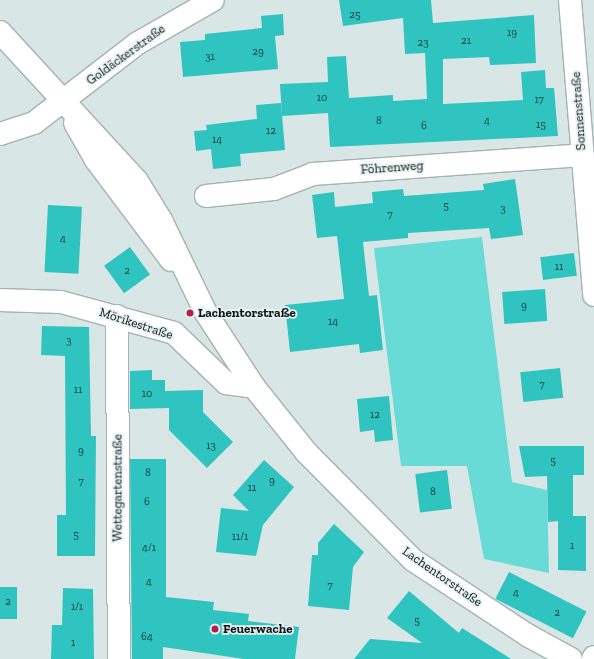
<!DOCTYPE html>
<meta charset="utf-8">
<style>
body{margin:0}
#map{position:relative;width:594px;height:659px;overflow:hidden;background:#d8e6e5;font-family:"Zilla Slab",serif}
div>[style]{position:absolute}
.green>*{inset:0;background:#68dbd7}
.building>*{inset:0;background:#30c4c0;transform-origin:0 0}
.roads{filter:drop-shadow(1px 0 #a5b2b2) drop-shadow(-1px 0 #a5b2b2) drop-shadow(0 1px #a5b2b2) drop-shadow(0 -1px #a5b2b2)}
.minor>*{height:22px;margin:-11px;padding:0 11px;transform-origin:11px;border-radius:11px;background:#fff}
.dots>*{width:11px;height:11px;translate:-50% -50%;box-sizing:border-box;border:2px solid #e5f3f2;border-radius:50%}
span{translate:-50% -50%;white-space:nowrap;text-align:center;line-height:1.15;-webkit-text-stroke:3.5px #e5f3f2;paint-order:stroke}
.number-label{font-size:11px;color:#18403f}
.number-label span{-webkit-text-stroke-width:0}
.street-label{font-size:13px;color:#101414}
.poi-label{font-size:13px;color:#101414;font-weight:700}
.left{translate:0 -50%;text-align:left}
</style>
<div id="map">
<div class="green">
<div style="clip-path:polygon(482px 237px,512px 482px,547px 490px,549px 573px,484px 559px,467px 466px,401px 466px,374px 248px)"></div>
</div>
<div class="building">
<div style="clip-path:polygon(339px 0,431px 0,433px 23px,534px 15px,536px 63px,490px 65px,489px 57px,443px 59px,443px 104px,523px 100px,521px 72px,545px 70px,546px 88px,554px 88px,558px 136px,330px 147px,328px 113px,282px 116px,280px 84px,328px 82px,327px 57px,346px 56px,349px 98px,393px 95px,393px 101px,427px 99px,425px 53px,405px 54px,403px 18px,343px 26px)"></div>
<div style="clip-path:polygon(283px 14px,284px 35px,275px 36px,278px 69px,183px 77px,180px 42px,205px 40px,205px 34px,262px 28px,261px 16px)"></div>
<div style="clip-path:polygon(281px 103px,285px 150px,240px 154px,241px 166px,213px 169px,211px 149px,196px 151px,194px 131px,207px 130px,206px 125px,257px 119px,256px 105px)"></div>
<div style="clip-path:polygon(515px 179px,523px 235px,491px 239px,489px 228px,408px 233px,408px 238px,363px 242px,369px 296px,377px 295px,383px 350px,360px 353px,359px 344px,290px 352px,285px 305px,344px 299px,337px 236px,317px 238px,312px 195px,334px 192px,335px 207px,373px 203px,372px 192px,403px 189px,404px 196px,484px 190px,483px 184px)"></div>
<div style="left:48px;top:205px;width:34px;height:67px;rotate:3deg"></div>
<div style="left:130px;top:247px;width:34px;height:32px;rotate:54deg"></div>
<div style="left:574px;top:253px;width:23px;height:34px;rotate:83deg"></div>
<div style="left:545px;top:289px;width:32px;height:43px;rotate:86deg"></div>
<div style="clip-path:polygon(42px 326px,89px 327px,91px 436px,96px 436px,95px 556px,57px 556px,57px 515px,66px 515px,65px 356px,41px 355px)"></div>
<div style="left:560px;top:368px;width:30px;height:40px;rotate:84deg"></div>
<div style="clip-path:polygon(152px 370px,152px 380px,165px 380px,165px 391px,203px 390px,203px 412px,233px 442px,207px 468px,169px 430px,169px 408px,130px 409px,130px 371px)"></div>
<div style="clip-path:polygon(389px 396px,393px 440px,375px 442px,374px 430px,360px 432px,357px 399px)"></div>
<div style="clip-path:polygon(519px 446px,584px 446px,584px 475px,573px 475px,573px 516px,586px 516px,586px 571px,558px 570px,558px 521px,548px 522px,547px 476px,525px 477px)"></div>
<div style="clip-path:polygon(130px 459px,166px 459px,166px 597px,214px 602px,213px 610px,249px 614px,248px 621px,299px 627px,295px 659px,244px 659px,163px 647px,163px 659px,132px 659px)"></div>
<div style="clip-path:polygon(264px 460px,294px 487px,263px 525px,256px 556px,216px 552px,221px 508px,249px 511px,233px 495px)"></div>
<div style="left:447px;top:470px;width:39px;height:32px;rotate:83deg"></div>
<div style="clip-path:polygon(334px 524px,364px 552px,353px 567px,349px 610px,308px 606px,312px 555px,318px 555px,318px 543px)"></div>
<div style="left:509px;top:572px;width:87px;height:30px;rotate:27deg"></div>
<div style="left:0;top:587px;width:17px;height:32px"></div>
<div style="clip-path:polygon(63px 588px,93px 589px,94px 659px,51px 659px,52px 625px,62px 625px)"></div>
<div style="clip-path:polygon(409px 591px,459px 633px,462px 628px,511px 659px,354px 659px,370px 639px,422px 643px,387px 618px)"></div>
</div>
<div class="roads">
<div class="minor">
<div style="left:570px;top:0;width:296px;rotate:85.3deg"></div>
<div style="left:0;top:32px;width:202px;rotate:47.4deg"></div>
<div style="left:137px;top:181px;width:46px;rotate:58.4deg"></div>
<div style="left:161px;top:220px;width:103px;rotate:64.2deg"></div>
<div style="left:206px;top:313px;width:88px;rotate:57deg"></div>
<div style="left:254px;top:387px;width:83px;rotate:51.3deg"></div>
<div style="left:306px;top:452px;width:152px;rotate:45.3deg"></div>
<div style="left:413px;top:560px;width:136px;rotate:33.3deg"></div>
<div style="left:527px;top:635px;width:50px;rotate:28.6deg"></div>
<div style="left:75px;top:123px;width:43px;rotate:60.4deg"></div>
<div style="left:96px;top:160px;width:125px;rotate:53.1deg"></div>
<div style="left:0;top:134px;width:36px;rotate:-18deg"></div>
<div style="left:34px;top:123px;width:131px;rotate:-37.6deg"></div>
<div style="left:138px;top:43px;width:86px;rotate:-29.8deg"></div>
<div style="left:206px;top:196px;width:68px;rotate:-5.9deg"></div>
<div style="left:274px;top:189px;width:42px;rotate:-21deg"></div>
<div style="left:313px;top:174px;width:270px;rotate:-4deg"></div>
<div style="left:0;top:300px;width:61px;rotate:1.9deg"></div>
<div style="left:61px;top:302px;width:117px;rotate:15.3deg"></div>
<div style="left:174px;top:333px;width:72px;rotate:43.9deg"></div>
<div style="left:226px;top:383px;width:28px;rotate:8deg"></div>
<div style="left:117px;top:316px;width:343px;rotate:89.7deg"></div>
<div style="left:593px;top:659px;width:2px;rotate:-63deg"></div>
</div>
</div>
<div class="dots">
<div style="left:190px;top:313px;background:#b32148"></div>
<div style="left:215px;top:629px;background:#b32148"></div>
</div>
<div class="number-label">
<span style="left:355px;top:15px">25</span>
<span style="left:512px;top:33px">19</span>
<span style="left:466px;top:41px">21</span>
<span style="left:423px;top:43px">23</span>
<span style="left:258px;top:52px">29</span>
<span style="left:210px;top:57px">31</span>
<span style="left:322px;top:98px">10</span>
<span style="left:539px;top:100px">17</span>
<span style="left:379px;top:121px">8</span>
<span style="left:487px;top:121px">4</span>
<span style="left:541px;top:125px">15</span>
<span style="left:424px;top:126px">6</span>
<span style="left:271px;top:131px">12</span>
<span style="left:217px;top:140px">14</span>
<span style="left:446px;top:206px">5</span>
<span style="left:503px;top:209px">3</span>
<span style="left:390px;top:215px">7</span>
<span style="left:63px;top:239px">4</span>
<span style="left:559px;top:267px">11</span>
<span style="left:127px;top:271px">2</span>
<span style="left:524px;top:306px">9</span>
<span style="left:333px;top:322px">14</span>
<span style="left:69px;top:341px">3</span>
<span style="left:542px;top:385px">7</span>
<span style="left:78px;top:390px">11</span>
<span style="left:147px;top:394px">10</span>
<span style="left:375px;top:415px">12</span>
<span style="left:211px;top:446px">13</span>
<span style="left:81px;top:451px">9</span>
<span style="left:553px;top:461px">5</span>
<span style="left:148px;top:473px">8</span>
<span style="left:272px;top:481px">9</span>
<span style="left:81px;top:482px">7</span>
<span style="left:252px;top:488px">11</span>
<span style="left:433px;top:492px">8</span>
<span style="left:147px;top:502px">6</span>
<span style="left:76px;top:535px">5</span>
<span style="left:240px;top:537px">11/1</span>
<span style="left:572px;top:546px">1</span>
<span style="left:149px;top:548px">4/1</span>
<span style="left:149px;top:582px">4</span>
<span style="left:330px;top:586px">7</span>
<span style="left:516px;top:593px">4</span>
<span style="left:8px;top:602px">2</span>
<span style="left:77px;top:607px">1/1</span>
<span style="left:557px;top:613px">2</span>
<span style="left:417px;top:621px">5</span>
<span style="left:147px;top:637px">64</span>
<span style="left:73px;top:643px">1</span>
</div>
<div class="street-label">
<span style="left:126px;top:55px;rotate:-36deg">Goldäckerstraße</span>
<span style="left:579px;top:111px;rotate:-94deg">Sonnenstraße</span>
<span style="left:392px;top:168px;rotate:-4deg">Föhrenweg</span>
<span style="left:136px;top:324px;rotate:18deg">Mörikestraße</span>
<span style="left:118px;top:488px;rotate:-90deg">Wettegartenstraße</span>
<span style="left:442px;top:577px;rotate:35deg">Lachentorstraße</span>
</div>
<div class="poi-label">
<span class="left" style="left:198px;top:313px">Lachentorstraße</span>
<span class="left" style="left:223px;top:629px">Feuerwache</span>
</div>
</div>
